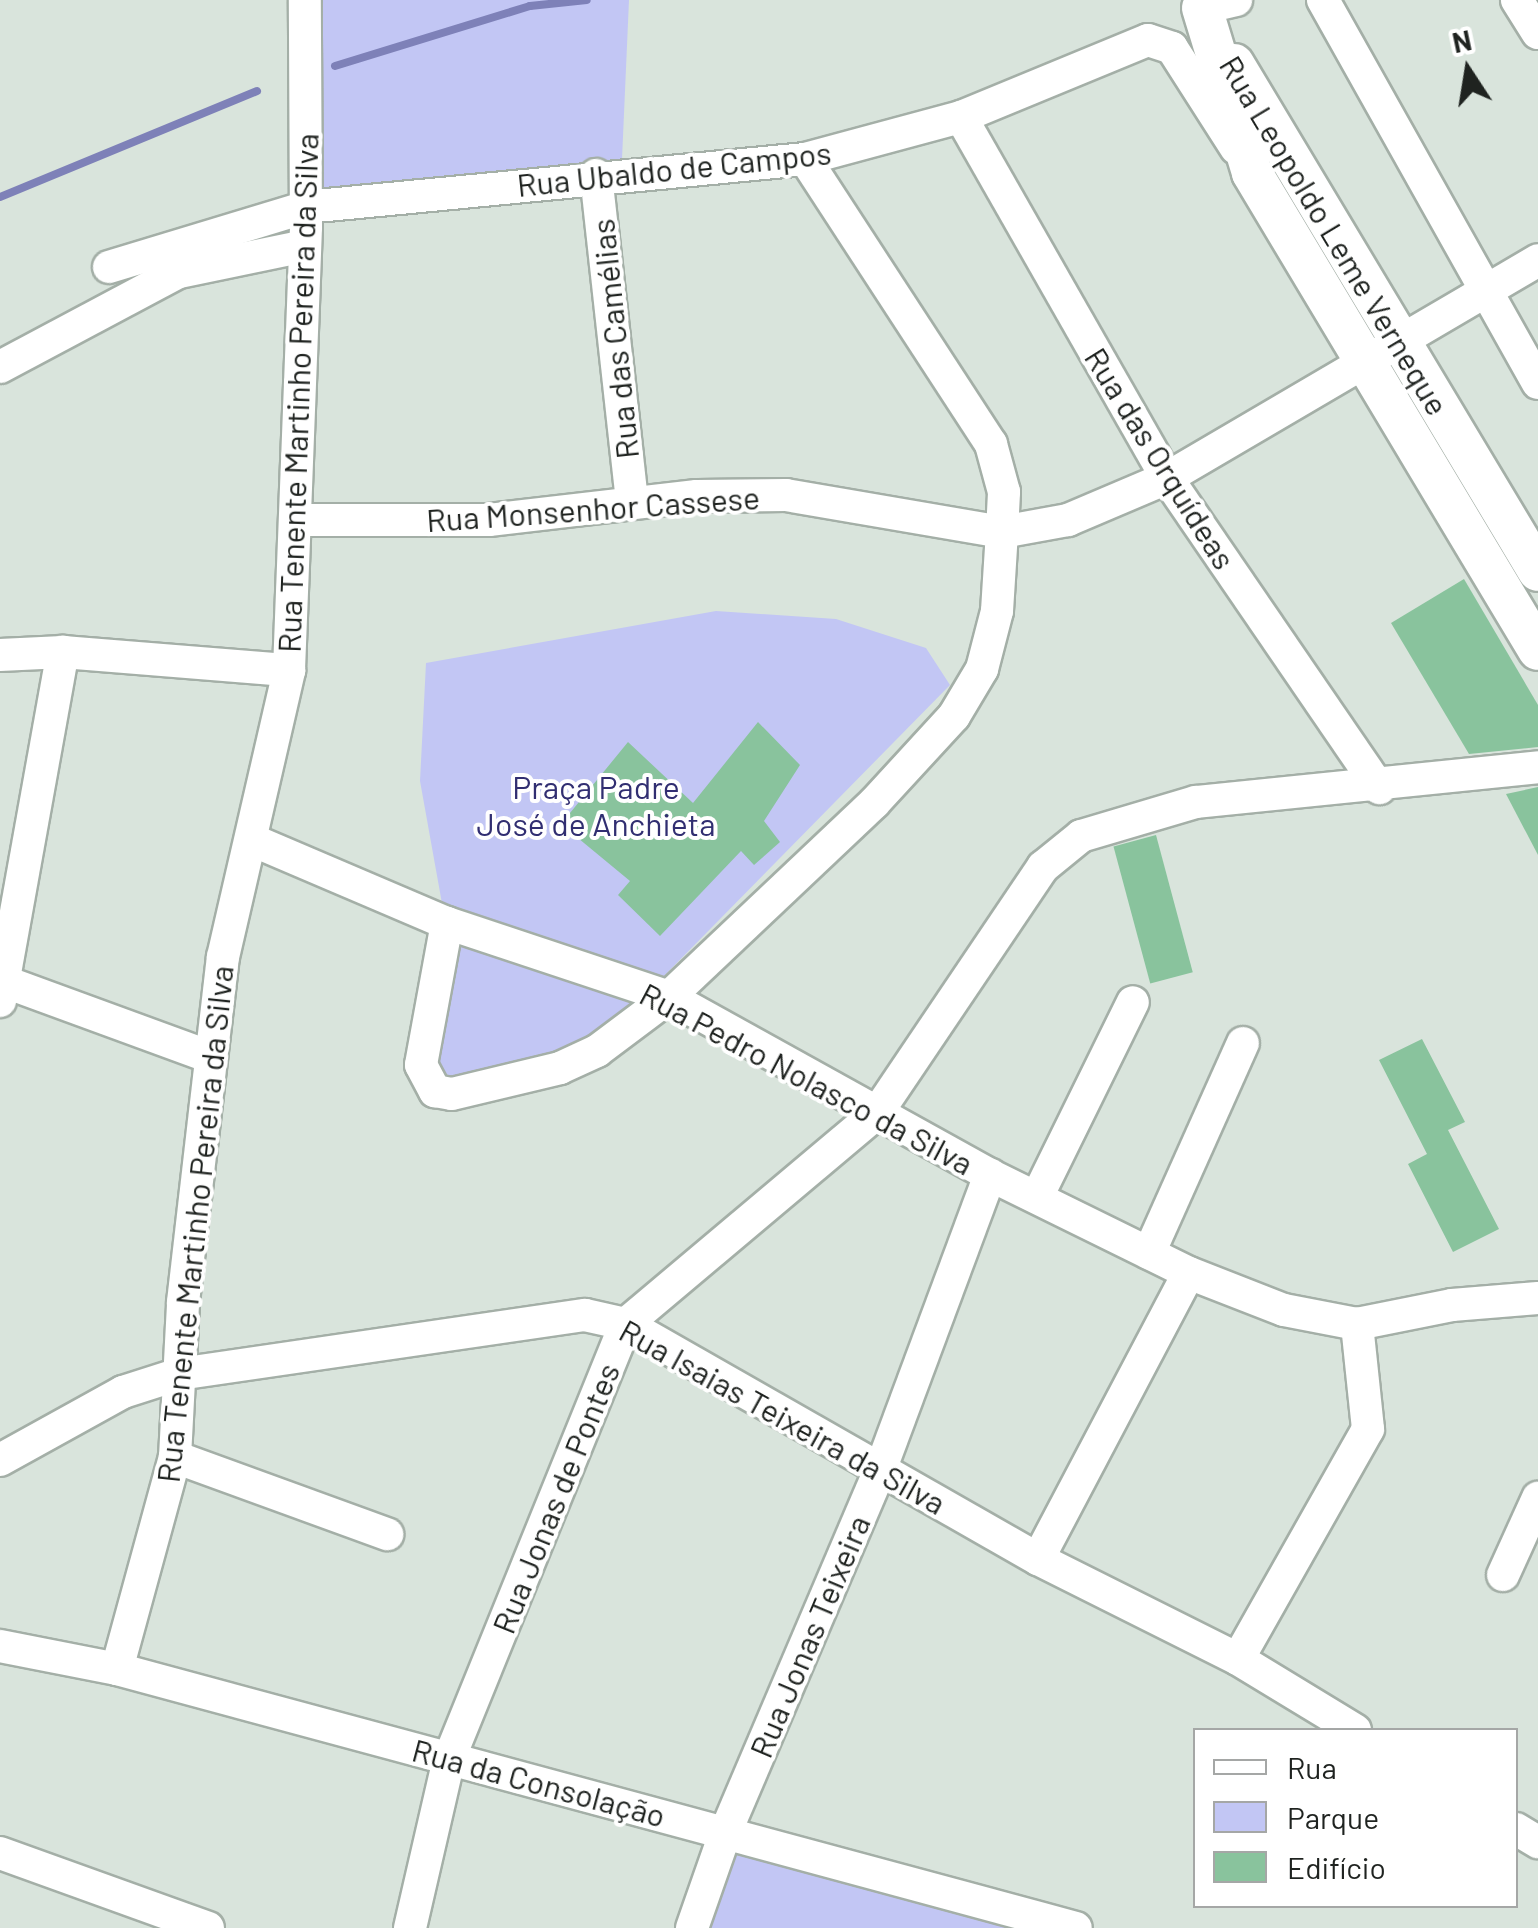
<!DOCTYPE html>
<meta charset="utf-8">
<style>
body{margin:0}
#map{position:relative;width:1538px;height:1928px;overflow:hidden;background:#d9e4dc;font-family:Barlow,sans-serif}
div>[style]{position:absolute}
.green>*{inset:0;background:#c2c6f4}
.stream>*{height:8px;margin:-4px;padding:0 4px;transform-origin:4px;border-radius:4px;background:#7e81b8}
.building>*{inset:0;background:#89c39d;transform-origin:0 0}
.roads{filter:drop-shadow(2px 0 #a4afa7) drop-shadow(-2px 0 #a4afa7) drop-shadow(0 2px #a4afa7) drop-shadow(0 -2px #a4afa7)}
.minor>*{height:32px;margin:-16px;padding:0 16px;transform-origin:16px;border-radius:16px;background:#fff}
.major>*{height:40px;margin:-20px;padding:0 20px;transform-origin:20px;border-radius:20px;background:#fff}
span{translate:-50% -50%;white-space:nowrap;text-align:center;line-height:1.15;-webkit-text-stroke:8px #fff;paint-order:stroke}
.street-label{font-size:32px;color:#1f2320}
.park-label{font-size:32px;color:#312e71}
.legend{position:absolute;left:1193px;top:1728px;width:325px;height:180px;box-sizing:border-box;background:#fff;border:2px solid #a5a7a6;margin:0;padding:12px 18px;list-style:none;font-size:30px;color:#1f2320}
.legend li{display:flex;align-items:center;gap:20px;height:50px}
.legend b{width:50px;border:2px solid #a5a7a6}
.north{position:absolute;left:1418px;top:20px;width:100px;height:100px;-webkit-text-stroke:8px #fff;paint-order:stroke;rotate:348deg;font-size:28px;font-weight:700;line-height:40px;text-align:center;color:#1f2320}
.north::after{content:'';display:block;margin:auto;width:35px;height:45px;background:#1f2320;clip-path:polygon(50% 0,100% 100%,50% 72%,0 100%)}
</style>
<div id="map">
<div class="green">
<div style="clip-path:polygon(323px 0,629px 0,622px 159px,319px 192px)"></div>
<div style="clip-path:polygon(716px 611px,836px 619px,926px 648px,950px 685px,604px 1037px,470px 1079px,449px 1076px,436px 1064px,443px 909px,420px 781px,426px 663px)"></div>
<div style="clip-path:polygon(732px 1844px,1040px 1928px,705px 1928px)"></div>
</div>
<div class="stream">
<div style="left:335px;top:66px;width:204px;rotate:-17.1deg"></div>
<div style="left:530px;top:6px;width:57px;rotate:-6deg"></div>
<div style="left:0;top:197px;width:278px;rotate:-22.4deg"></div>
</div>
<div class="building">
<div style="clip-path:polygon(1464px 579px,1538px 705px,1538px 747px,1469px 754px,1391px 623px)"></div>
<div style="clip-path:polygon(758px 722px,800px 765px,764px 821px,780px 842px,754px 865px,741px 851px,660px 936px,618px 895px,630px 881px,561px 824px,628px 742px,693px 803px)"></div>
<div style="clip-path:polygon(1538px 787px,1538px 855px,1506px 794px)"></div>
<div style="left:1156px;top:835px;width:142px;height:44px;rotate:75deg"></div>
<div style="clip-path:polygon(1422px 1039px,1465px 1122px,1448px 1130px,1499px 1229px,1453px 1252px,1408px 1164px,1427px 1154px,1379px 1060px)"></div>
</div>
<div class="roads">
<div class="minor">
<div style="left:1323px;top:0;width:439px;rotate:60.7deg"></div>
<div style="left:1517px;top:0;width:39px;rotate:58deg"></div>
<div style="left:1202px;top:8px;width:35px;rotate:-13deg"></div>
<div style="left:961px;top:117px;width:416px;rotate:60.3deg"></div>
<div style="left:1167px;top:478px;width:376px;rotate:55.6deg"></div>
<div style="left:596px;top:175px;width:329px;rotate:83.7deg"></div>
<div style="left:109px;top:267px;width:206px;rotate:-16.9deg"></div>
<div style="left:306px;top:207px;width:501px;rotate:-5.49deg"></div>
<div style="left:805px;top:159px;width:162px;rotate:-15.1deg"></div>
<div style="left:961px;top:117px;width:202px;rotate:-22.4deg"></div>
<div style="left:1148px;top:40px;width:25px;rotate:18deg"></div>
<div style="left:1172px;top:48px;width:119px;rotate:57.4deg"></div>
<div style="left:0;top:367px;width:203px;rotate:-28deg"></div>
<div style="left:179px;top:272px;width:128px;rotate:-11.7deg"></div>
<div style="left:296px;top:520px;width:193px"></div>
<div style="left:489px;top:520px;width:209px;rotate:-6.6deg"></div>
<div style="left:697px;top:496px;width:89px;rotate:-0.6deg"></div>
<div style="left:786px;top:495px;width:219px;rotate:9.7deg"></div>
<div style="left:1002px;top:532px;width:67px;rotate:-10.3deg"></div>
<div style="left:1068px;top:520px;width:108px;rotate:-23deg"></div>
<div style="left:1167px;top:478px;width:430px;rotate:-30.4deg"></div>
<div style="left:0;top:655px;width:63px;rotate:-2.7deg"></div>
<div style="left:63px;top:652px;width:227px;rotate:4.6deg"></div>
<div style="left:252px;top:840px;width:212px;rotate:23.1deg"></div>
<div style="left:447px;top:923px;width:234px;rotate:18.4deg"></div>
<div style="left:669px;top:997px;width:367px;rotate:29deg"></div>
<div style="left:990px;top:1175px;width:222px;rotate:26.2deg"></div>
<div style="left:1189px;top:1273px;width:102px;rotate:21.3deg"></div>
<div style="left:1284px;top:1310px;width:74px;rotate:10.9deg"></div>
<div style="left:1357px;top:1324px;width:97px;rotate:-11.3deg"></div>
<div style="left:1452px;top:1305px;width:86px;rotate:-4.7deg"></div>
<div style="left:447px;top:923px;width:144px;rotate:100.4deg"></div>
<div style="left:421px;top:1065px;width:30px;rotate:62deg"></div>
<div style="left:435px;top:1091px;width:17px;rotate:10deg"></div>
<div style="left:452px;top:1094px;width:111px;rotate:-13.5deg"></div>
<div style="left:560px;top:1068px;width:41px;rotate:-24.7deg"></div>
<div style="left:597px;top:1051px;width:90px;rotate:-36.9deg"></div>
<div style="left:669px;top:997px;width:282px;rotate:-43.4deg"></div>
<div style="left:874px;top:803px;width:118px;rotate:-47.4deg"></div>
<div style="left:954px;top:716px;width:55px;rotate:-59.2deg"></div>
<div style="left:982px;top:669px;width:60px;rotate:-75.5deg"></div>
<div style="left:997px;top:611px;width:79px;rotate:-86.4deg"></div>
<div style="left:1002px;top:532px;width:40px;rotate:-87.1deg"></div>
<div style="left:1004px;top:492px;width:50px;rotate:-105.2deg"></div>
<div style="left:991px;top:444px;width:340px;rotate:-123.1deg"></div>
<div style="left:0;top:980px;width:224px;rotate:20.1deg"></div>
<div style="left:0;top:1001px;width:355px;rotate:-79.8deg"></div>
<div style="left:1037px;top:1197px;width:217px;rotate:-63.8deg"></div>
<div style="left:1149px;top:1253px;width:230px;rotate:-65.9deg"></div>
<div style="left:175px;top:1457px;width:226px;rotate:20deg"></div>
<div style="left:0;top:1460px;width:141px;rotate:-28.9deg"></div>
<div style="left:123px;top:1392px;width:59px;rotate:-17.8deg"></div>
<div style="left:179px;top:1374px;width:410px;rotate:-8.3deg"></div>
<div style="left:585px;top:1315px;width:42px;rotate:12.4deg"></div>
<div style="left:626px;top:1324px;width:474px;rotate:29.7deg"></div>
<div style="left:1038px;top:1559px;width:224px;rotate:26.6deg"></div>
<div style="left:1238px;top:1659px;width:137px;rotate:31.3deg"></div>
<div style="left:1038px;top:1559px;width:323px;rotate:-62.2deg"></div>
<div style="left:1503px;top:1575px;width:85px;rotate:-65.6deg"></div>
<div style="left:0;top:1646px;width:119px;rotate:11.1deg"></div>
<div style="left:117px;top:1669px;width:993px;rotate:15.11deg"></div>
<div style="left:1238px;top:1659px;width:264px;rotate:-60.5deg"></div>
<div style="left:1368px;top:1429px;width:106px;rotate:-96deg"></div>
<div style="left:117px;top:1669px;width:220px;rotate:-74.7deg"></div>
<div style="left:175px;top:1457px;width:155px;rotate:-87deg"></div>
<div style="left:183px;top:1302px;width:347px;rotate:-83.4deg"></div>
<div style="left:223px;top:957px;width:294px;rotate:-77deg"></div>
<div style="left:289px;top:670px;width:443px;rotate:-87.8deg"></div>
<div style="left:306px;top:227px;width:227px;rotate:-90.3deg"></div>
<div style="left:1516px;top:1829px;width:26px;rotate:31deg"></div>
<div style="left:0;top:1853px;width:221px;rotate:19.8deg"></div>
<div style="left:410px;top:1928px;width:173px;rotate:-77deg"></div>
<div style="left:449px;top:1759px;width:470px;rotate:-67.9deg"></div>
<div style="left:626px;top:1324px;width:328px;rotate:-40.1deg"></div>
<div style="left:877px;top:1113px;width:297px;rotate:-56deg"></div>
<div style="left:1043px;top:867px;width:49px;rotate:-39.2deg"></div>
<div style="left:1081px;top:836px;width:120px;rotate:-16.5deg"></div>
<div style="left:1196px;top:802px;width:344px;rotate:-5.8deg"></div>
<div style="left:692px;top:1928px;width:103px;rotate:-70.7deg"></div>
<div style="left:726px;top:1831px;width:395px;rotate:-66.9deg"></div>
<div style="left:881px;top:1468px;width:313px;rotate:-69.6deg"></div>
</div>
<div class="major">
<div style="left:1202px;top:8px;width:172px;rotate:73.1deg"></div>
<div style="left:1252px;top:173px;width:556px;rotate:59.05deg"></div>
<div style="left:1234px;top:64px;width:591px;rotate:59.05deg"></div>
</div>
</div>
<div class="street-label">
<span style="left:674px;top:168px;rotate:-6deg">Rua Ubaldo de Campos</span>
<span style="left:1335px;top:235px;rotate:59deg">Rua Leopoldo Leme Verneque</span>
<span style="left:614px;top:339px;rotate:-96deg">Rua das Camélias</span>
<span style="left:297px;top:393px;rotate:-88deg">Rua Tenente Martinho Pereira da Silva</span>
<span style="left:1161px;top:458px;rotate:58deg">Rua das Orquídeas</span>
<span style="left:593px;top:508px;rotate:-4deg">Rua Monsenhor Cassese</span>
<span style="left:807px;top:1078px;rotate:28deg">Rua Pedro Nolasco da Silva</span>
<span style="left:194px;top:1224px;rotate:-84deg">Rua Tenente Martinho Pereira da Silva</span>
<span style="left:783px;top:1416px;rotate:29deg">Rua Isaias Teixeira da Silva</span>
<span style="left:555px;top:1498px;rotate:-68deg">Rua Jonas de Pontes</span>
<span style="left:809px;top:1636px;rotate:-67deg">Rua Jonas Teixeira</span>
<span style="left:539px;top:1782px;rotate:15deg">Rua da Consolação</span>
</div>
<div class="park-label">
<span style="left:596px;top:805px">Praça Padre<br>José de Anchieta</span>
</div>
<ul class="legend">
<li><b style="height:12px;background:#fff"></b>Rua</li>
<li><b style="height:28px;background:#c2c6f4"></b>Parque</li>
<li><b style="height:28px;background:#89c39d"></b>Edifício</li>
</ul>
<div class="north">N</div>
</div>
